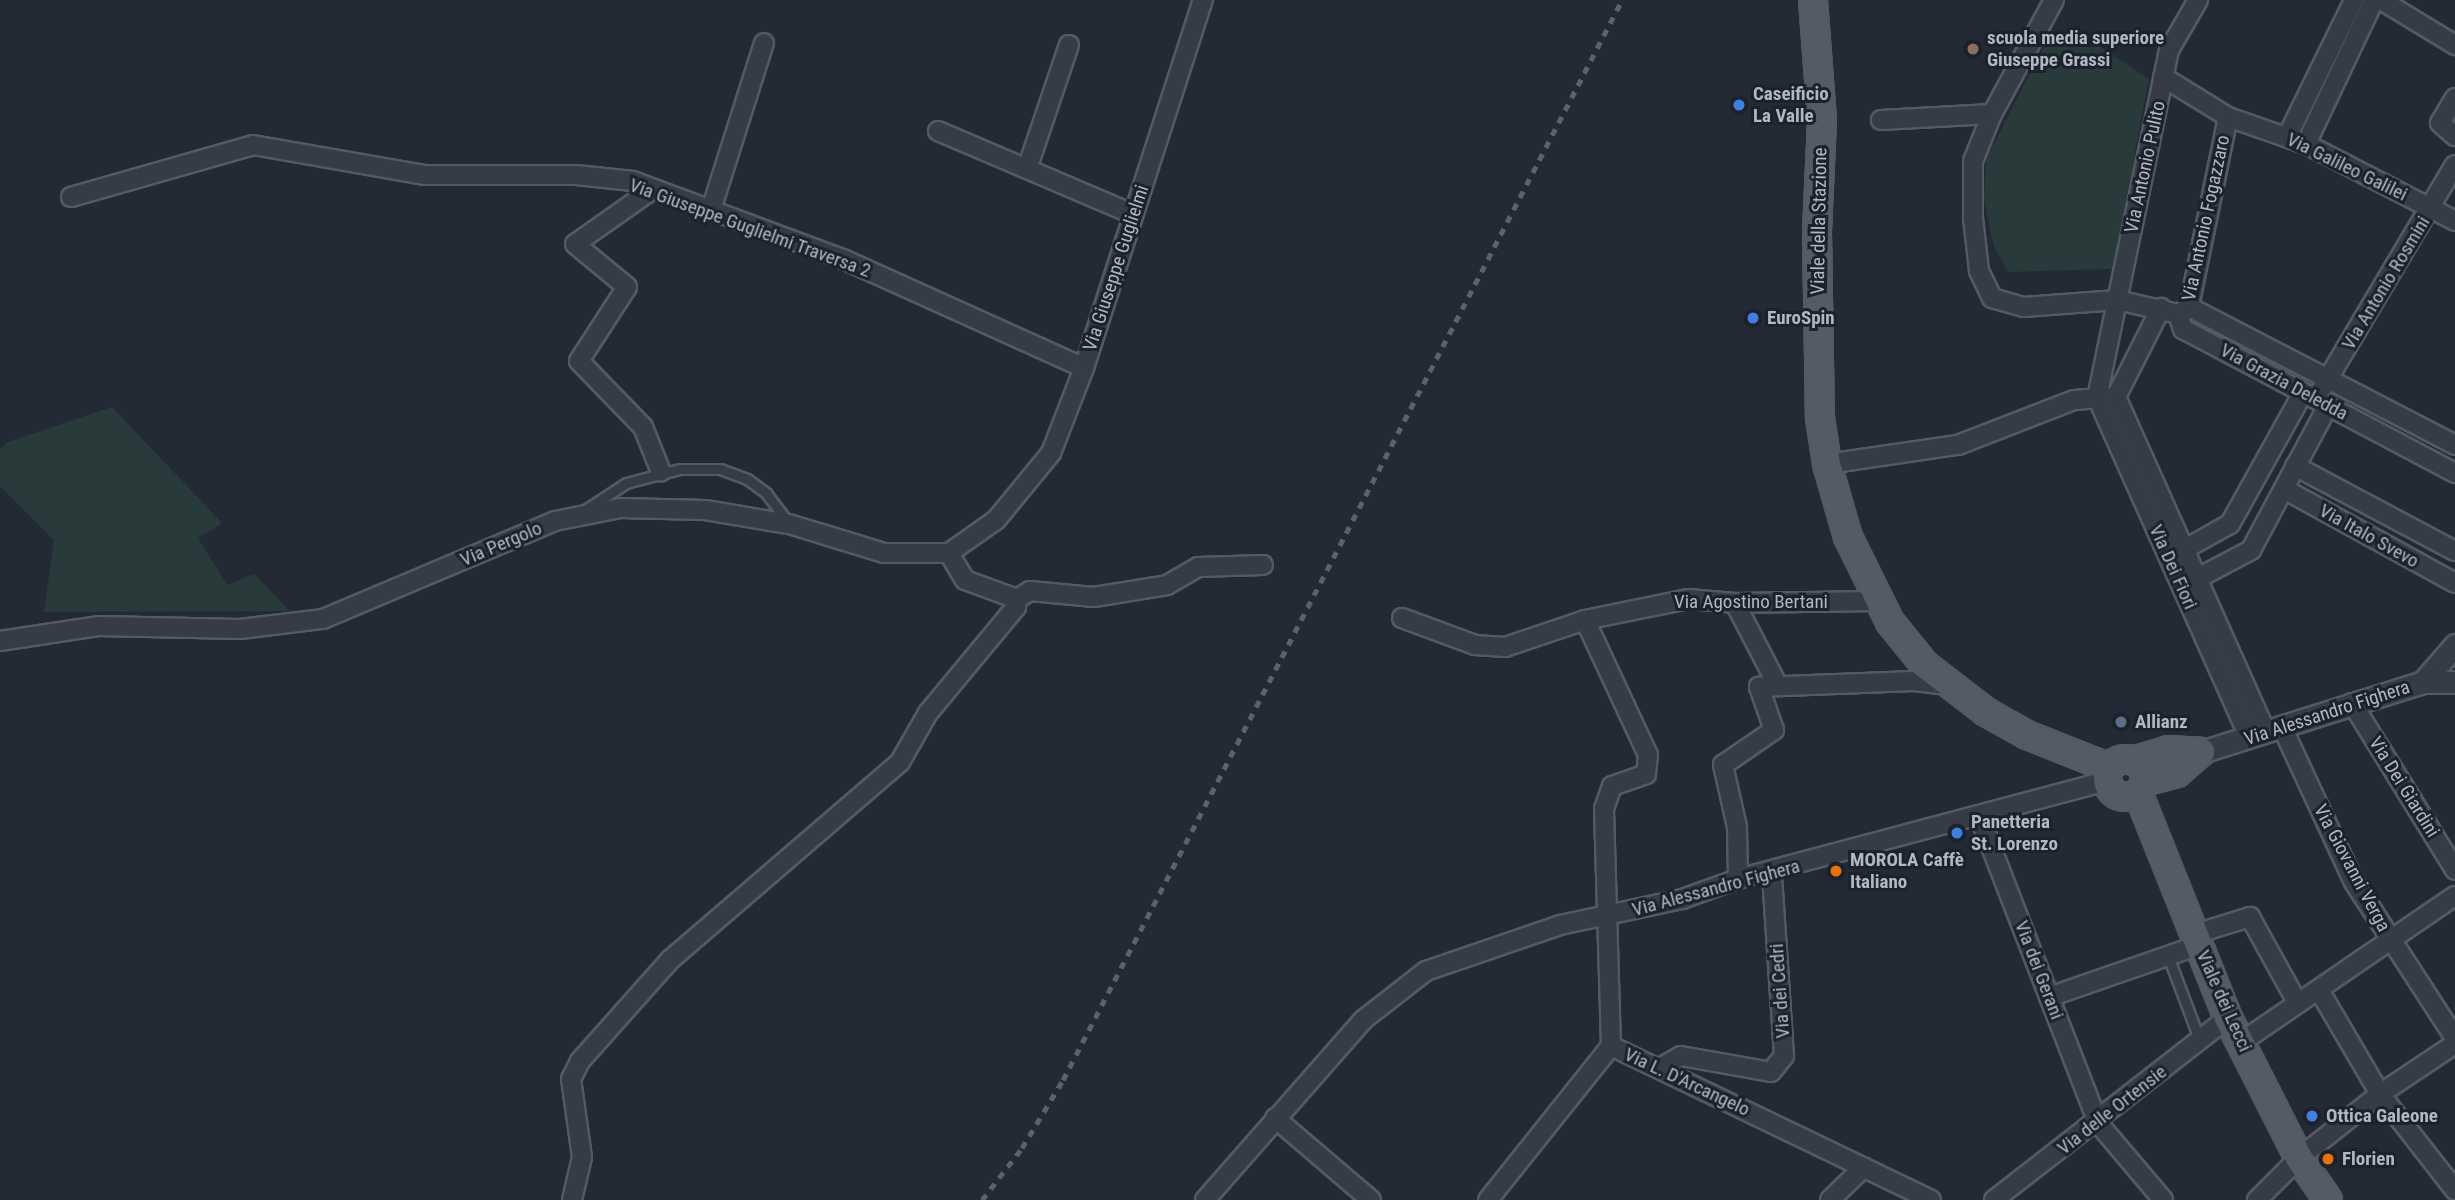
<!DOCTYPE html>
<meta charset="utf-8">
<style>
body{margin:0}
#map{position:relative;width:2455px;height:1200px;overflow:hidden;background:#232a35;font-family:"Roboto Condensed",sans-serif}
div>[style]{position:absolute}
.green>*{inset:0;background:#293a3b}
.roads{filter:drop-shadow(2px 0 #545a64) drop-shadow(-2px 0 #545a64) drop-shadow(0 2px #545a64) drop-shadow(0 -2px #545a64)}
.service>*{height:9px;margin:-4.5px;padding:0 4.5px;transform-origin:4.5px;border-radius:4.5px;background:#363c46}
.minor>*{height:18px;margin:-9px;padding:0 9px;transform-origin:9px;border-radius:9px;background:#363c46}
.tertiary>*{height:21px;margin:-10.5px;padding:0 10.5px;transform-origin:10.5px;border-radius:10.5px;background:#363c46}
.primary>*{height:26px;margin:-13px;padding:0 13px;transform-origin:13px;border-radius:13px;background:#545b66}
.primary>.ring{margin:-13px;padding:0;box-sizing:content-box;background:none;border:26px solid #545b66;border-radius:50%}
.rail>*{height:5px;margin-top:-2.5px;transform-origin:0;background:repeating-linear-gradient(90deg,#5a626f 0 7px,transparent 0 14px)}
.dots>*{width:19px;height:19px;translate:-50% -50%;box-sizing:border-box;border:4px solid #1c212b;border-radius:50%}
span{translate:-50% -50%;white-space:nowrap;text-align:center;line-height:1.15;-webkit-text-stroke:6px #1c212b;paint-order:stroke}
.poi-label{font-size:19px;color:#b1b7c3;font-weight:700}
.left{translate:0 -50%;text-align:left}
.street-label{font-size:19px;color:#b1b7c3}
</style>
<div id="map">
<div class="green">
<div style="clip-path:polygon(2050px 34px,2095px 43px,2149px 79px,2135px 151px,2128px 249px,2113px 269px,2008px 272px,1994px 247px,1984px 199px,1986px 159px)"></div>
<div style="clip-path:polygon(112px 407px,222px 523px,198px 538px,227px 585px,254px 574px,290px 611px,44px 612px,54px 540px,0 486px,0 449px,8px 442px)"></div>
</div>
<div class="roads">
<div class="service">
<div style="left:579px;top:514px;width:56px;rotate:-33.4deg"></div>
<div style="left:626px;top:483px;width:56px;rotate:-14.5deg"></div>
<div style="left:680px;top:469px;width:40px"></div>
<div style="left:720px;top:469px;width:29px;rotate:20deg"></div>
<div style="left:747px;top:479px;width:24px;rotate:36deg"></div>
<div style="left:766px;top:493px;width:36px;rotate:53deg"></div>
<div style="left:2168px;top:956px;width:91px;rotate:69.4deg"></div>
</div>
<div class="minor">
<div style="left:2054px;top:0;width:130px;rotate:118.5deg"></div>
<div style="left:1992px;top:114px;width:51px;rotate:112deg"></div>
<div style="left:1973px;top:161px;width:57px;rotate:90deg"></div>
<div style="left:1973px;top:218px;width:53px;rotate:83.5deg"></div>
<div style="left:1979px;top:271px;width:30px;rotate:64deg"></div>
<div style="left:1992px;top:298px;width:33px;rotate:16deg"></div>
<div style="left:2024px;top:307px;width:93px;rotate:-4.3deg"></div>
<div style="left:2117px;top:300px;width:63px;rotate:12.9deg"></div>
<div style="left:2198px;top:0;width:58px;rotate:120.1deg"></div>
<div style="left:2169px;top:50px;width:354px;rotate:101.7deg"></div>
<div style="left:2097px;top:397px;width:372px;rotate:65.9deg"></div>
<div style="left:2381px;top:0;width:87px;rotate:31.3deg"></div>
<div style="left:2163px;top:77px;width:76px;rotate:31.6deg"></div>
<div style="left:2228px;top:117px;width:83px;rotate:19.1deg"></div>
<div style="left:2306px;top:144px;width:168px;rotate:27.3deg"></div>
<div style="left:2455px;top:98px;width:29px;rotate:121deg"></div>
<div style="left:2440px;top:123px;width:20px;rotate:41deg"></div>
<div style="left:1881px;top:120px;width:111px;rotate:-3.1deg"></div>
<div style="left:938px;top:131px;width:212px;rotate:23.1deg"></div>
<div style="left:2287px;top:137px;width:153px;rotate:-63.9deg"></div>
<div style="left:2306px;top:144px;width:159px;rotate:-64.7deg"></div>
<div style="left:1027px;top:169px;width:131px;rotate:-71.3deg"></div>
<div style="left:653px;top:189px;width:95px;rotate:144.8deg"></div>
<div style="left:575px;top:244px;width:67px;rotate:39.6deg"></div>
<div style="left:627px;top:287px;width:88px;rotate:123deg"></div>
<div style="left:579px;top:361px;width:92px;rotate:45.9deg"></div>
<div style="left:643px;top:427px;width:48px;rotate:68.2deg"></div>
<div style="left:71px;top:197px;width:189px;rotate:-15.9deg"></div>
<div style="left:253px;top:145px;width:175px;rotate:9.9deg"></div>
<div style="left:425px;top:175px;width:151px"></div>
<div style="left:576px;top:175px;width:57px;rotate:6deg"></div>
<div style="left:633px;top:181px;width:226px;rotate:20.4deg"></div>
<div style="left:845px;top:260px;width:262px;rotate:24.3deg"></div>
<div style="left:711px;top:210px;width:175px;rotate:-72.4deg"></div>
<div style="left:2189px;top:307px;width:300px;rotate:27.4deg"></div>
<div style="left:2178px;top:314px;width:16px;rotate:72deg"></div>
<div style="left:2183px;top:329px;width:308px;rotate:27.9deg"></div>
<div style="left:2179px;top:314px;width:12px;rotate:-35deg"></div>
<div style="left:2189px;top:307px;width:194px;rotate:-78.4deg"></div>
<div style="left:2323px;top:387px;width:258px;rotate:-59.3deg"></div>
<div style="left:2116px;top:397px;width:100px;rotate:-63.2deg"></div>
<div style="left:1827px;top:464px;width:132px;rotate:-8.3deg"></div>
<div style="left:1958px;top:445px;width:124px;rotate:-21.2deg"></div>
<div style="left:2074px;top:400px;width:42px;rotate:-4.1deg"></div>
<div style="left:2116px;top:397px;width:367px;rotate:65.9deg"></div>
<div style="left:2295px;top:466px;width:181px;rotate:28deg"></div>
<div style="left:2284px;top:489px;width:195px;rotate:28.8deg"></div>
<div style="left:2185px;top:549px;width:51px;rotate:-29.1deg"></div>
<div style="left:2230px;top:524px;width:150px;rotate:-60.9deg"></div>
<div style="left:2198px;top:578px;width:60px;rotate:-27.8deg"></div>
<div style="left:2251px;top:550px;width:163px;rotate:-61.9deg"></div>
<div style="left:1017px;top:599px;width:15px;rotate:-32deg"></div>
<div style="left:1030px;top:591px;width:64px;rotate:5.4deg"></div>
<div style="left:1094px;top:597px;width:74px;rotate:-9.3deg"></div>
<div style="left:1167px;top:585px;width:36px;rotate:-30deg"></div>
<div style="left:1198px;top:567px;width:65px;rotate:-1.8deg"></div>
<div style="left:1735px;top:603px;width:93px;rotate:62.6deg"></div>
<div style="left:1402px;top:618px;width:78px;rotate:20.3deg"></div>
<div style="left:1475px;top:645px;width:30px;rotate:4deg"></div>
<div style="left:1505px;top:647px;width:84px;rotate:-18.6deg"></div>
<div style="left:0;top:641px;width:99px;rotate:-8.7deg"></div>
<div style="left:98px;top:626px;width:142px;rotate:1.2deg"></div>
<div style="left:240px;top:629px;width:84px;rotate:-6.9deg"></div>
<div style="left:323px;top:619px;width:252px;rotate:-22.9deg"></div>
<div style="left:555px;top:521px;width:66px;rotate:-11.3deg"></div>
<div style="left:620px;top:508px;width:85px;rotate:1.3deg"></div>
<div style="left:705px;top:510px;width:85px;rotate:9.5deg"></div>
<div style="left:789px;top:524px;width:99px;rotate:17deg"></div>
<div style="left:884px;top:553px;width:65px"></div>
<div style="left:949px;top:553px;width:57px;rotate:-35.1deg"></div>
<div style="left:996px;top:520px;width:87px;rotate:-50.6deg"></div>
<div style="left:1051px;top:453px;width:91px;rotate:-68.8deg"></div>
<div style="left:1084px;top:368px;width:387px;rotate:-72.1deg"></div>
<div style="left:2352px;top:703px;width:196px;rotate:58.3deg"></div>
<div style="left:2282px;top:727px;width:171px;rotate:65.1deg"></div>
<div style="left:2354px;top:882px;width:186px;rotate:57.1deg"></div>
<div style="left:1979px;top:816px;width:329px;rotate:68.8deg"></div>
<div style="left:2098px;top:1123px;width:101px;rotate:49.8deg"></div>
<div style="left:1738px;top:879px;width:52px;rotate:-91.1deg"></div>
<div style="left:1737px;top:827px;width:64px;rotate:-102.7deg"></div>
<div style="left:1723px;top:765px;width:62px;rotate:-34.5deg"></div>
<div style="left:1774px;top:730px;width:46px;rotate:-109.2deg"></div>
<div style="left:1759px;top:687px;width:155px;rotate:-2.2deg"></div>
<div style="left:1914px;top:681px;width:34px;rotate:7deg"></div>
<div style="left:2195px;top:934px;width:58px;rotate:-17.2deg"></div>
<div style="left:2250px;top:917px;width:99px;rotate:61.1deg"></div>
<div style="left:2319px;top:990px;width:121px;rotate:59.6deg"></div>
<div style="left:2380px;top:1094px;width:122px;rotate:52deg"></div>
<div style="left:2049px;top:997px;width:159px;rotate:-19.1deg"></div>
<div style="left:2240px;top:1043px;width:260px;rotate:-34.4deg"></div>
<div style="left:1611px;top:1046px;width:237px;rotate:-91.7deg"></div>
<div style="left:1604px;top:809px;width:24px;rotate:-71deg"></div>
<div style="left:1612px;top:786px;width:36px;rotate:-19deg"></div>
<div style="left:1646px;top:774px;width:19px;rotate:-84deg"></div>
<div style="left:1648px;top:755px;width:149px;rotate:-115deg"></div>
<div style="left:1585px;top:620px;width:105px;rotate:-11.5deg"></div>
<div style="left:1688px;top:599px;width:47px;rotate:4.9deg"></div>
<div style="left:1735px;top:603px;width:143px;rotate:-0.8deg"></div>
<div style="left:1611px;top:1046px;width:355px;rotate:25.7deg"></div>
<div style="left:1660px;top:1068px;width:24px;rotate:-30deg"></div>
<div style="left:1681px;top:1056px;width:91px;rotate:10.1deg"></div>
<div style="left:1771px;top:1072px;width:21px;rotate:-51deg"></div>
<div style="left:1784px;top:1056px;width:183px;rotate:-93.8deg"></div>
<div style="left:1275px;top:1118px;width:126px;rotate:40.5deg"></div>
<div style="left:572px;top:1200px;width:44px;rotate:-76.9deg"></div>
<div style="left:582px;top:1157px;width:79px;rotate:-98deg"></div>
<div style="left:571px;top:1079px;width:20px;rotate:-63deg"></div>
<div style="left:580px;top:1061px;width:135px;rotate:-48.3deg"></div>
<div style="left:670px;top:960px;width:303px;rotate:-40.7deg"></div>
<div style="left:900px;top:762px;width:56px;rotate:-60.3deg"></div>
<div style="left:928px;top:713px;width:138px;rotate:-50.3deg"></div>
<div style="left:1016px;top:607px;width:8px;rotate:-83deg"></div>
<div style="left:1017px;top:599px;width:55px;rotate:-159.9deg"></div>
<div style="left:965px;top:580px;width:31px;rotate:-121deg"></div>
<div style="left:1205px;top:1200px;width:240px;rotate:-48.7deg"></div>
<div style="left:1363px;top:1020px;width:80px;rotate:-37.9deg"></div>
<div style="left:1426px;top:971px;width:142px;rotate:-18.9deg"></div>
<div style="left:1560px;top:925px;width:125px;rotate:-12deg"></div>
<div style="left:1682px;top:899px;width:59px;rotate:-19.7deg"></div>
<div style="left:1738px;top:879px;width:382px;rotate:-14.9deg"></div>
<div style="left:1488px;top:1200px;width:197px;rotate:-51.4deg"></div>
<div style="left:1830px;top:1200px;width:47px;rotate:-44.1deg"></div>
<div style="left:1994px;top:1200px;width:296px;rotate:-37.9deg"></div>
<div style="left:2257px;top:1200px;width:59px;rotate:-45deg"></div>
<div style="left:2299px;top:1158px;width:103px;rotate:-38.3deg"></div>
<div style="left:2380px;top:1094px;width:90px;rotate:-33.7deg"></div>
</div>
<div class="tertiary">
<div style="left:2423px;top:682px;width:49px;rotate:-49.1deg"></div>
<div style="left:2201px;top:752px;width:233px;rotate:-17.5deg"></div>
<div style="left:2423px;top:682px;width:32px"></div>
</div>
<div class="primary">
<div style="left:1813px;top:0;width:121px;rotate:85.7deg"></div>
<div style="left:1822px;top:121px;width:111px;rotate:92.6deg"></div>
<div style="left:1817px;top:232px;width:186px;rotate:89.1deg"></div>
<div style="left:1820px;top:418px;width:47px;rotate:81.3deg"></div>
<div style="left:1827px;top:464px;width:76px;rotate:74deg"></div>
<div style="left:1848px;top:537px;width:95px;rotate:63.7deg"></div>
<div style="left:1890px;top:622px;width:55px;rotate:50.9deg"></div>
<div style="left:1925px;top:665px;width:77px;rotate:37.6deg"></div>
<div style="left:1986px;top:712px;width:47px;rotate:29.3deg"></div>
<div style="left:2027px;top:735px;width:89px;rotate:21.7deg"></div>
<div class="ring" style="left:2107px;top:759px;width:12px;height:12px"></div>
<div style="left:2133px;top:761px;width:37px;rotate:-17deg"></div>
<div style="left:2168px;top:750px;width:33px;rotate:3deg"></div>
<div style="left:2144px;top:782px;width:34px;rotate:-15deg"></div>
<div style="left:2177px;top:773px;width:32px;rotate:-41deg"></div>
<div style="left:2138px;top:793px;width:242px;rotate:68.2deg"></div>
<div style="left:2228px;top:1018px;width:157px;rotate:63.1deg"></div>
<div style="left:2299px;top:1158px;width:51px;rotate:55.4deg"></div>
</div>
</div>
<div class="rail">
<div style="left:982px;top:1200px;width:66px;rotate:-52.4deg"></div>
<div style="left:1022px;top:1148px;width:79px;rotate:-58.9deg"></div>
<div style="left:1063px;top:1080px;width:1216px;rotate:-62.63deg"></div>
</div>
<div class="dots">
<div style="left:1973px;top:49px;background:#8d6e63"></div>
<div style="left:1739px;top:105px;background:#3f7fe0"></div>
<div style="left:1753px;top:318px;background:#3f7fe0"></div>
<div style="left:2121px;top:722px;background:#5c6f8a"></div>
<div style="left:1957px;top:833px;background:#3f7fe0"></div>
<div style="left:1836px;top:871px;background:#e8710a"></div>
<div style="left:2312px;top:1116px;background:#3f7fe0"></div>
<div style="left:2328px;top:1159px;background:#e8710a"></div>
</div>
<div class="poi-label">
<span class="left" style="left:1987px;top:49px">scuola media superiore<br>Giuseppe Grassi</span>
<span class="left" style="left:1753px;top:105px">Caseificio<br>La Valle</span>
<span class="left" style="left:1767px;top:318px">EuroSpin</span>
<span class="left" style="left:2135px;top:722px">Allianz</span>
<span class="left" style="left:1971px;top:833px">Panetteria<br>St. Lorenzo</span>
<span class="left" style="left:1850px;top:871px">MOROLA Caffè<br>Italiano</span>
<span class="left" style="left:2326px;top:1116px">Ottica Galeone</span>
<span class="left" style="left:2342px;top:1159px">Florien</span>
</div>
<div class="street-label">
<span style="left:2145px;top:167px;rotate:-78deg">Via Antonio Pulito</span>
<span style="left:2347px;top:167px;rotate:26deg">Via Galileo Galilei</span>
<span style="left:2206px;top:218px;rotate:-78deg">Via Antonio Fogazzaro</span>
<span style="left:1819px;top:221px;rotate:-89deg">Viale della Stazione</span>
<span style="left:750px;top:228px;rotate:20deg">Via Giuseppe Guglielmi Traversa 2</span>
<span style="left:1116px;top:268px;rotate:-72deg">Via Giuseppe Guglielmi</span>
<span style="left:2386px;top:283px;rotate:-59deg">Via Antonio Rosmini</span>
<span style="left:2284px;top:382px;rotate:28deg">Via Grazia Deledda</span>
<span style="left:2369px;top:536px;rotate:29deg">Via Italo Svevo</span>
<span style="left:501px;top:544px;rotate:-23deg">Via Pergolo</span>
<span style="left:2173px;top:567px;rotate:66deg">Via Dei Fiori</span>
<span style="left:1751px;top:602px">Via Agostino Bertani</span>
<span style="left:2327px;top:713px;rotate:-18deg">Via Alessandro Fighera</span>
<span style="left:2404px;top:787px;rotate:58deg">Via Dei Giardini</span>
<span style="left:2352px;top:868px;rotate:62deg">Via Giovanni Verga</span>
<span style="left:1716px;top:888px;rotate:-15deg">Via Alessandro Fighera</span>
<span style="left:2039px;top:970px;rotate:69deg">Via dei Gerani</span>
<span style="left:1780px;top:991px;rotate:-94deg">Via dei Cedri</span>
<span style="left:2224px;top:1001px;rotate:66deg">Viale dei Lecci</span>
<span style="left:1687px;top:1082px;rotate:25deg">Via L. D'Arcangelo</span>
<span style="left:2112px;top:1110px;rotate:-38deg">Via delle Ortensie</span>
</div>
</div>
